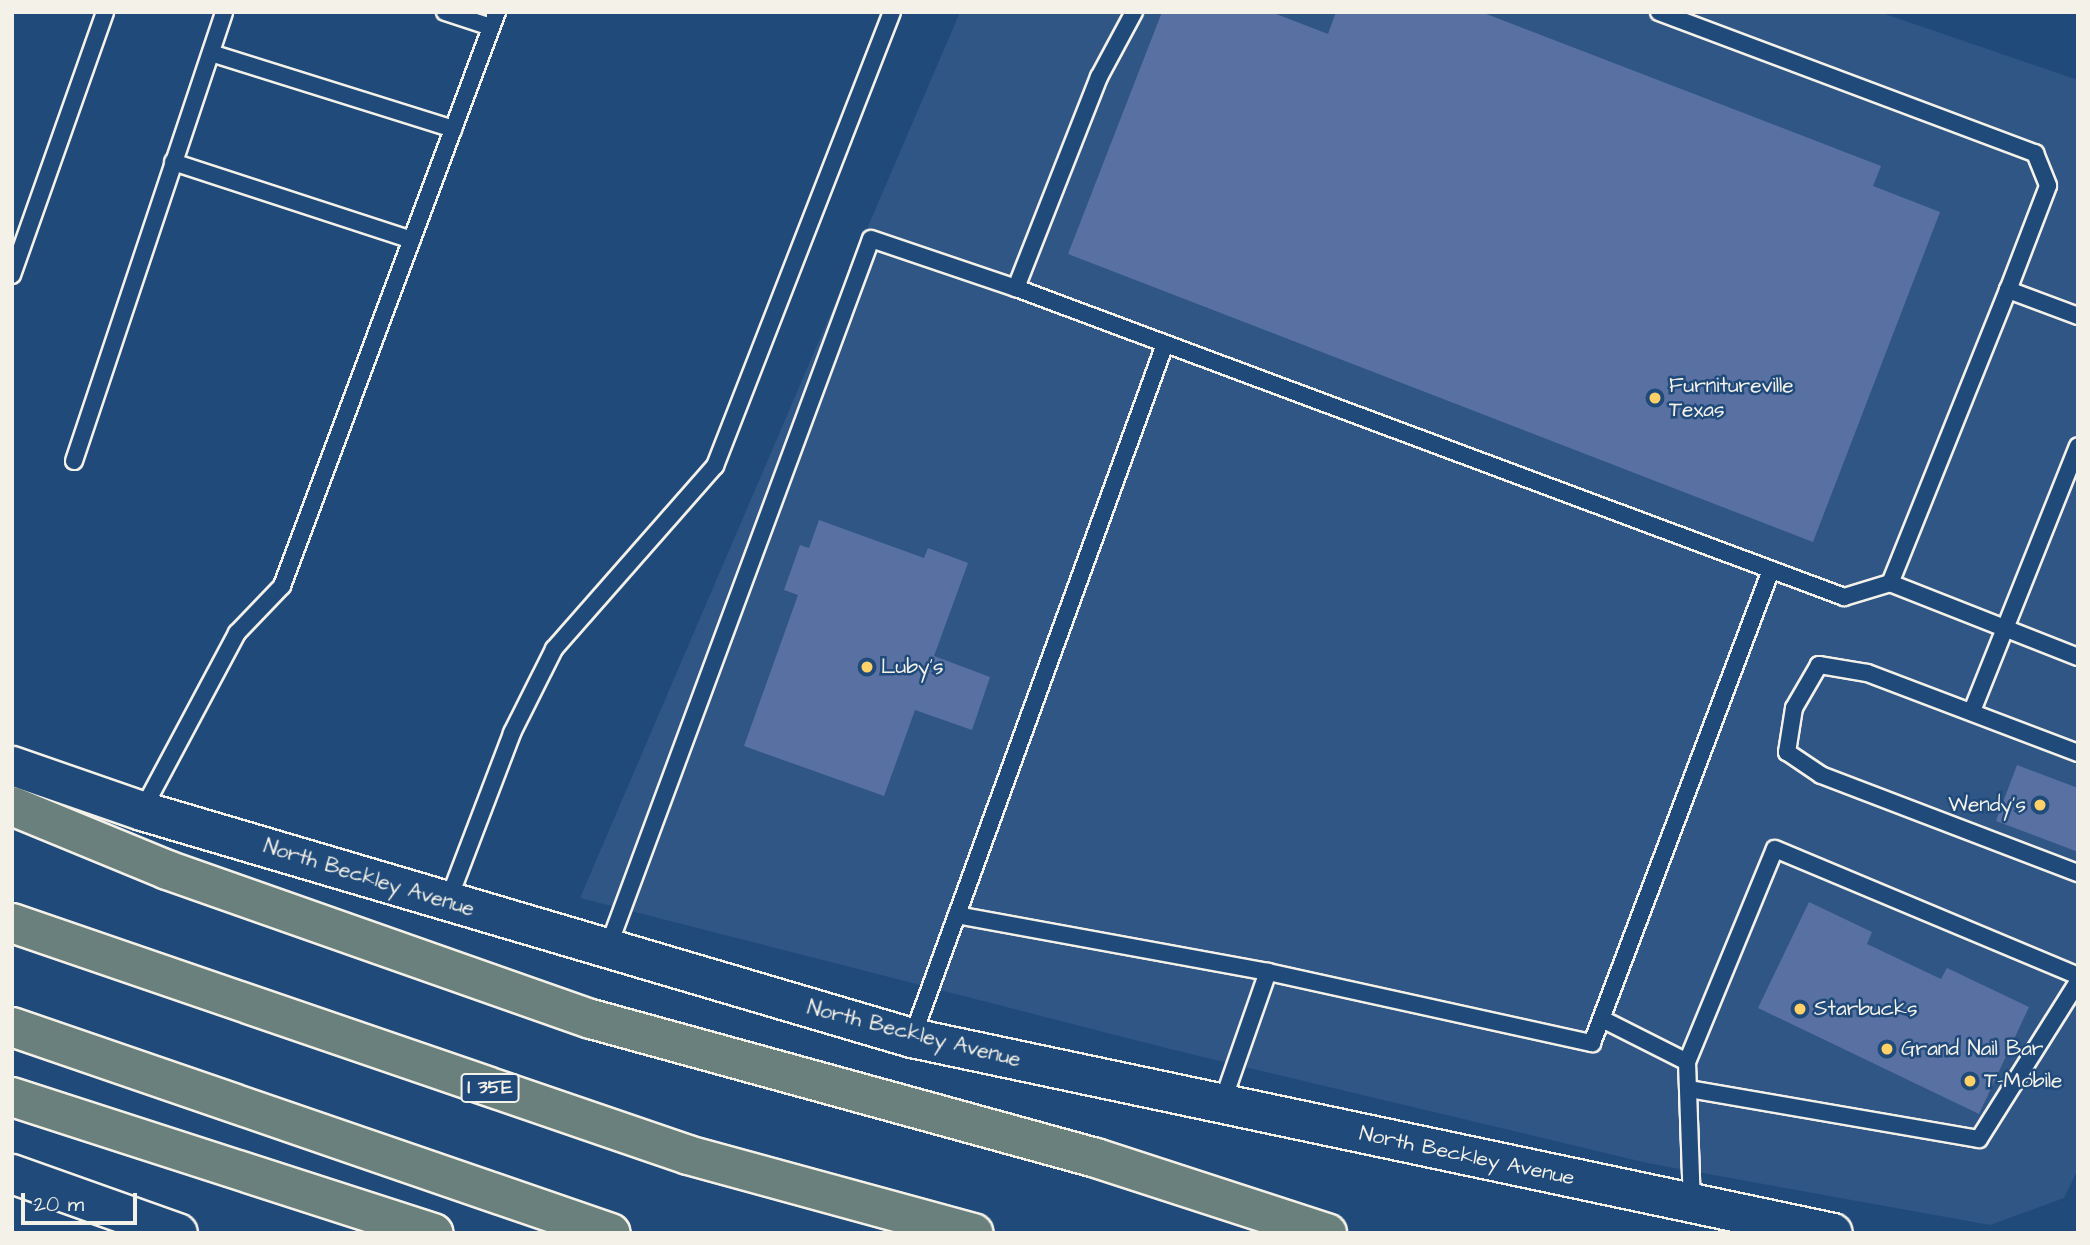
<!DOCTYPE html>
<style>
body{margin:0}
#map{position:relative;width:2090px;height:1245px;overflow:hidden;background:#1f4a7a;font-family:"Architects Daughter",sans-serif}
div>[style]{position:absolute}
.built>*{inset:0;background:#305686}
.building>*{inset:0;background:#5871a2}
.roads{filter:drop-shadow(2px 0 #f4f1e8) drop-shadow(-2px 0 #f4f1e8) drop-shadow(0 2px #f4f1e8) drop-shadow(0 -2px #f4f1e8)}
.lane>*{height:16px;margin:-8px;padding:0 8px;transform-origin:8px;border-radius:8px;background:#1f4a7a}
.secondary>*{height:38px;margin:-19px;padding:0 19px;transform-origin:19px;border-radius:19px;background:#1f4a7a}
.highway>*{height:38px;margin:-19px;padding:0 19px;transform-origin:19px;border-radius:19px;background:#6a807d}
.dots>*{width:19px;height:19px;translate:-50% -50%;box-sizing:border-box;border:4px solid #1f4a7a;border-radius:50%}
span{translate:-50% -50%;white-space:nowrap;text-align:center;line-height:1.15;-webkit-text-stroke:5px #1f4a7a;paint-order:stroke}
.shield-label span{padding:2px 5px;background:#1f4a7a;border:2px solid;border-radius:5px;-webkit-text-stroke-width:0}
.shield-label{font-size:19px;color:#f4f1e8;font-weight:700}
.poi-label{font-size:21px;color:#f4f1e8}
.left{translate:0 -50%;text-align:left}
.right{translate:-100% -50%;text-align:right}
.street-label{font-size:21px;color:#f4f1e8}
.frame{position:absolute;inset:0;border:14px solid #f4f1e8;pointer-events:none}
.scale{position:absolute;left:21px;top:1193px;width:116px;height:32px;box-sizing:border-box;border:4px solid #f4f1e8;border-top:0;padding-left:9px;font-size:21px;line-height:24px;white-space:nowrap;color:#f4f1e8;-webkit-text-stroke:5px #1f4a7a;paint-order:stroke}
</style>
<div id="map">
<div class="built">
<div style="clip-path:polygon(960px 12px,1879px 12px,2078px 80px,2078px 1169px,2064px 1198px,1990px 1225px,1647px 1163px,1170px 1049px,580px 898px)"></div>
</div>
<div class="building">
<div style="clip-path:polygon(1162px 12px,1271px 12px,1328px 34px,1336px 12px,1481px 12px,1881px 166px,1873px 186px,1940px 212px,1813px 542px,1068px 254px)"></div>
<div style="clip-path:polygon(819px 520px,924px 558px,928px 548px,968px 563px,934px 656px,990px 677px,972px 730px,915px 710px,884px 796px,744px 746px,798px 595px,784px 590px,800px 545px,809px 548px)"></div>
<div style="clip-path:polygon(2017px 765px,2078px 788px,2078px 852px,1996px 821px)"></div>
<div style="clip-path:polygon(1809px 902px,1872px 932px,1867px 944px,1941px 979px,1947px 968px,2029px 1007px,1979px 1114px,1758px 1008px)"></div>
</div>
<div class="roads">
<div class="lane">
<div style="left:445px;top:12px;width:48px;rotate:18.1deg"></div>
<div style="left:1134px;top:12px;width:74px;rotate:118.3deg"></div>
<div style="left:1099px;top:77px;width:227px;rotate:111.5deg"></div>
<div style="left:1016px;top:288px;width:884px;rotate:20.46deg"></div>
<div style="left:1844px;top:597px;width:48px;rotate:-16.9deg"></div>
<div style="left:1659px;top:12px;width:402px;rotate:20.6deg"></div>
<div style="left:2035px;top:153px;width:35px;rotate:68deg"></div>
<div style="left:2048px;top:186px;width:111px;rotate:111deg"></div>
<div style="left:211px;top:53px;width:254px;rotate:17.4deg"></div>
<div style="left:173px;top:162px;width:251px;rotate:18.1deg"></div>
<div style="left:12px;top:275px;width:279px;rotate:-70.5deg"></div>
<div style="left:2078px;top:316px;width:75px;rotate:-159.6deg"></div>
<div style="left:2008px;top:290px;width:316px;rotate:111.9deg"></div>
<div style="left:1890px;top:583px;width:202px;rotate:21.5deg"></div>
<div style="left:74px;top:461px;width:473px;rotate:-71.5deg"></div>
<div style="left:1972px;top:711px;width:285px;rotate:-68.2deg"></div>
<div style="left:2078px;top:753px;width:226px;rotate:-159.2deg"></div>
<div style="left:1867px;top:673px;width:49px;rotate:-170.5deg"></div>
<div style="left:1819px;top:665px;width:50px;rotate:120.2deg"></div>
<div style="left:1794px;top:708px;width:45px;rotate:99deg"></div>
<div style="left:1787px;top:752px;width:41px;rotate:34.1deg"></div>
<div style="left:1821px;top:775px;width:275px;rotate:20.9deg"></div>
<div style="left:142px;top:811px;width:202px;rotate:-61.9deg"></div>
<div style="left:237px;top:633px;width:65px;rotate:-46.2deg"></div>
<div style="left:282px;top:586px;width:613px;rotate:-69.47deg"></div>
<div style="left:448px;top:901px;width:180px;rotate:-69.1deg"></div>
<div style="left:512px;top:733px;width:94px;rotate:-63.4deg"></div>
<div style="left:554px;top:649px;width:244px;rotate:-48.7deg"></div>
<div style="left:715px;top:466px;width:487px;rotate:-68.7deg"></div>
<div style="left:957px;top:915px;width:316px;rotate:10.4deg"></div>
<div style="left:607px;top:950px;width:758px;rotate:-69.63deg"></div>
<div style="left:871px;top:239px;width:153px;rotate:18.7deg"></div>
<div style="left:1602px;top:1019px;width:95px;rotate:26.8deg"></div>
<div style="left:1687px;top:1062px;width:143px;rotate:88deg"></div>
<div style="left:912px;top:1038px;width:739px;rotate:-69.97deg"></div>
<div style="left:1687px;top:1062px;width:230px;rotate:-67.6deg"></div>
<div style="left:1775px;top:849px;width:329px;rotate:22.7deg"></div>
<div style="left:1689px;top:1089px;width:294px;rotate:9.8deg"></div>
<div style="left:1979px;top:1139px;width:186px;rotate:-57.8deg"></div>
<div style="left:1222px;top:1103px;width:139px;rotate:-70.7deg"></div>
<div style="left:1268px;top:972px;width:332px;rotate:12.4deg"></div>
<div style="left:1592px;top:1043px;width:506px;rotate:-69.27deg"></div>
</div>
<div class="secondary">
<div style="left:12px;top:766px;width:138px;rotate:19.1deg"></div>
<div style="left:142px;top:811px;width:803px;rotate:16.43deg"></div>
<div style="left:912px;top:1038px;width:941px;rotate:11.95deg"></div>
<div style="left:12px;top:1174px;width:176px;rotate:19.6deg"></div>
</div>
<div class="highway">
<div style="left:12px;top:806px;width:168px;rotate:22.4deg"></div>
<div style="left:167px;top:870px;width:449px;rotate:19.4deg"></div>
<div style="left:591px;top:1019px;width:524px;rotate:15.39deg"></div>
<div style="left:1096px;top:1158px;width:243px;rotate:18deg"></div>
<div style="left:12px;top:923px;width:715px;rotate:18.94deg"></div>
<div style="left:688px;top:1155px;width:296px;rotate:15.3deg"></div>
<div style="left:12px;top:1027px;width:633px;rotate:18.98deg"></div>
<div style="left:12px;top:1097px;width:443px;rotate:17.9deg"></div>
</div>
</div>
<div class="dots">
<div style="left:1655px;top:398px;background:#ffd166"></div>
<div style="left:867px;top:667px;background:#ffd166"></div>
<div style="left:2040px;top:805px;background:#ffd166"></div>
<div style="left:1800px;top:1009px;background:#ffd166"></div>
<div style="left:1887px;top:1049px;background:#ffd166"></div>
<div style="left:1970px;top:1081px;background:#ffd166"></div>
</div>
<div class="shield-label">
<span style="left:490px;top:1088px">I 35E</span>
</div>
<div class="poi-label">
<span class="left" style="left:1669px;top:398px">Furnitureville<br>Texas</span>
<span class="left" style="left:881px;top:667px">Luby's</span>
<span class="right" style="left:2026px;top:805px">Wendy's</span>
<span class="left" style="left:1814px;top:1009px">Starbucks</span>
<span class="left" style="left:1901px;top:1049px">Grand Nail Bar</span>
<span class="left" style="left:1984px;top:1081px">T-Mobile</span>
</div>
<div class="street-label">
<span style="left:369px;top:878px;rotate:17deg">North Beckley Avenue</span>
<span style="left:914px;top:1034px;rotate:14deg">North Beckley Avenue</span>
<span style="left:1467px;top:1156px;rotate:12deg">North Beckley Avenue</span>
</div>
<div class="frame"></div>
<div class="scale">20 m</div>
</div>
